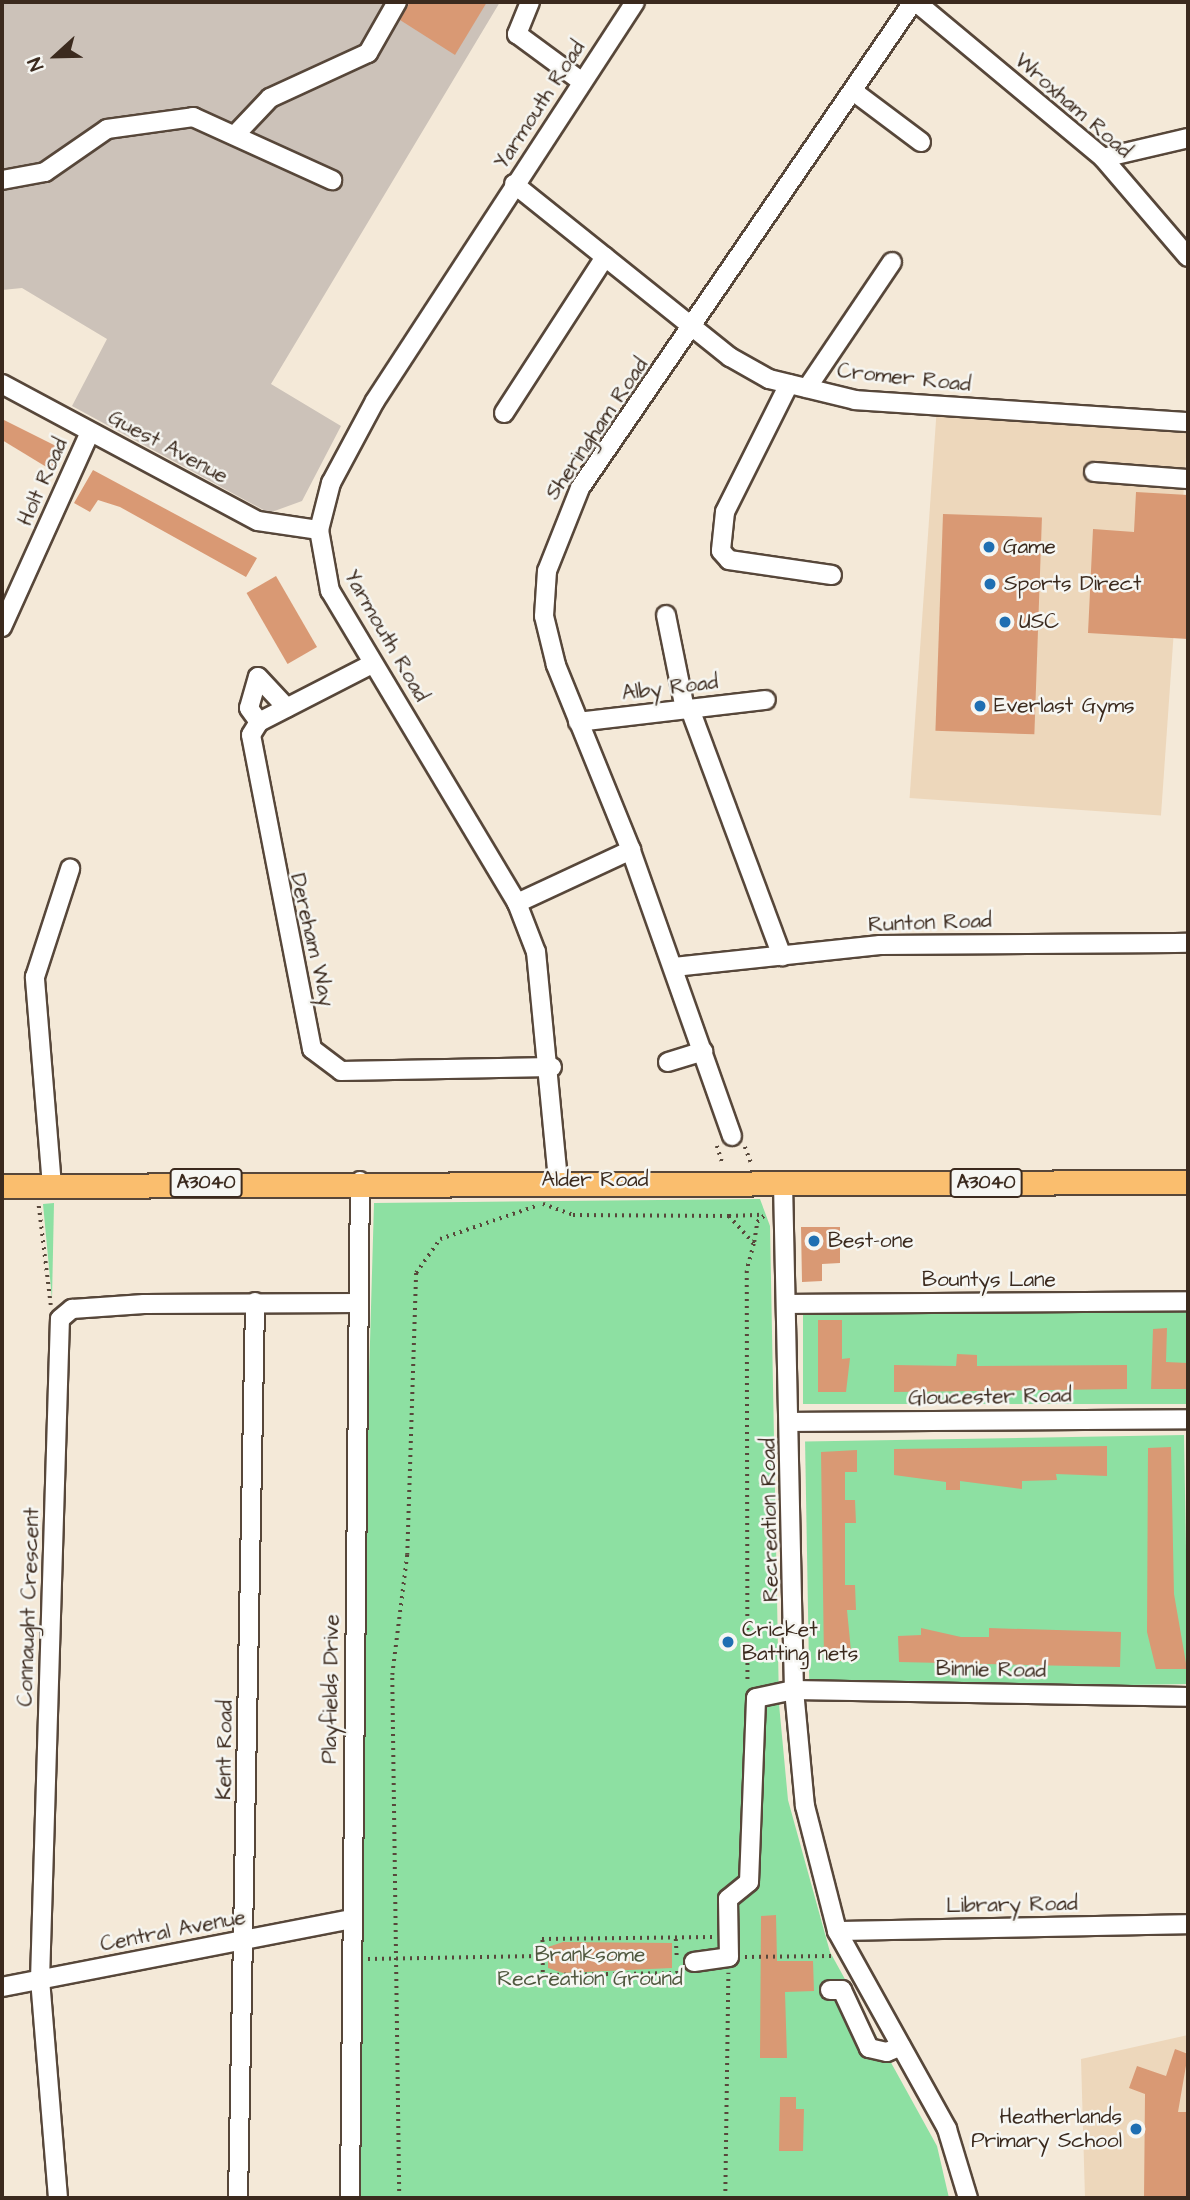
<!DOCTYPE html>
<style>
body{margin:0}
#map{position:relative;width:1190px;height:2200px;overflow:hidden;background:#f4e9d8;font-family:"Architects Daughter",sans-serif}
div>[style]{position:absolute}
.built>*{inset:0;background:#edd7bb;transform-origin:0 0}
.industrial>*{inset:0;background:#ccc2b9}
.green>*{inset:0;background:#8de0a2;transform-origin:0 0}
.building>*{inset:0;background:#d99974;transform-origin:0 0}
.path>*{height:3.5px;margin-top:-1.75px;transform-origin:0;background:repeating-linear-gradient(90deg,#57473a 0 2px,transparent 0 7px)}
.roads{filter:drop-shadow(2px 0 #57473a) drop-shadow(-2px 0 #57473a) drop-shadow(0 2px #57473a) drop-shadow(0 -2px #57473a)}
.minor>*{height:18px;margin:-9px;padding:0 9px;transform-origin:9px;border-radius:9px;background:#fff}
.major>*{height:23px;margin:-11.5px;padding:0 11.5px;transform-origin:11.5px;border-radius:11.5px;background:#fabe6e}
.dots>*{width:19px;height:19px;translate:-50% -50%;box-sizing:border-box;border:4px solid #f6f6f2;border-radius:50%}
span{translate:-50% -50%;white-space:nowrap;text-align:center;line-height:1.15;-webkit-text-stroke:5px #f6f6f2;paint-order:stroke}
.shield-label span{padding:2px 5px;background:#f6f6f2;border:2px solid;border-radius:5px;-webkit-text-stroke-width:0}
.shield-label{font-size:19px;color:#3b2a1e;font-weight:700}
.street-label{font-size:21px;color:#3b2a1e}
.poi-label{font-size:21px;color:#3b2a1e}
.left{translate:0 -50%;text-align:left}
.right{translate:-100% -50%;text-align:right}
.park-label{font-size:21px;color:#50583f}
.frame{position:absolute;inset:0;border:4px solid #3b2a1e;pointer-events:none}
.north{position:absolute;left:21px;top:21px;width:70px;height:70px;-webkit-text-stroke:5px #f6f6f2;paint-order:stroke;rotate:248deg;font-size:19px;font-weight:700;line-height:28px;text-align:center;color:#3b2a1e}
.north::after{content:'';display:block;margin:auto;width:24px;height:32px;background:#3b2a1e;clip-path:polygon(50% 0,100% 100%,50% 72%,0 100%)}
</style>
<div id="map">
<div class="built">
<div style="left:937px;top:406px;width:252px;height:393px;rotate:4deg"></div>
<div style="clip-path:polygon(1188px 2035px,1188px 2198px,1085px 2198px,1081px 2059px)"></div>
</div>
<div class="industrial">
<div style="clip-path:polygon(2px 2px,500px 2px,271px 384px,341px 426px,302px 501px,269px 513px,72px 406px,107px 339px,22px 288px,2px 290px)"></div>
</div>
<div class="green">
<div style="clip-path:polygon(760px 1199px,770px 1226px,779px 1704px,788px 1800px,830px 1952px,937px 2146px,949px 2198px,357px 2198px,363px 1586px,374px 1203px)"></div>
<div style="clip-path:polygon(54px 1203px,52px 1299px,43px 1204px)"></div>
<div style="left:1188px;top:1307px;width:97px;height:385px;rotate:90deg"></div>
<div style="left:1184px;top:1435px;width:249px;height:379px;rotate:89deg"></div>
</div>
<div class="building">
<div style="clip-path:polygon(410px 2px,487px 2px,455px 55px,400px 20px)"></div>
<div style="clip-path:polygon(2px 419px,64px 450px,53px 471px,2px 440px)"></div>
<div style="clip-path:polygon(93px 470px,257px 558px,246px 577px,120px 507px,98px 500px,90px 512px,74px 503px)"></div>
<div style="clip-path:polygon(1136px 492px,1188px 495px,1188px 639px,1088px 633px,1093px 529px,1134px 532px)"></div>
<div style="left:943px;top:514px;width:99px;height:217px;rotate:2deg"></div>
<div style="left:276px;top:576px;width:82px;height:34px;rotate:60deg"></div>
<div style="clip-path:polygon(801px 1227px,840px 1227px,840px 1263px,822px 1264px,822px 1281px,802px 1282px)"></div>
<div style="clip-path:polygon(818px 1320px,842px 1320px,842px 1359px,850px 1358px,846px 1392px,818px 1392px)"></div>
<div style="clip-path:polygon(1167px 1328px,1166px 1362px,1188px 1363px,1188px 1389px,1151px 1389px,1153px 1329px)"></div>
<div style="clip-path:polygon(957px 1354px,977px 1355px,977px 1366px,1127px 1365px,1127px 1389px,894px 1392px,894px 1365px,956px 1366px)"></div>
<div style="clip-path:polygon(1107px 1446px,1107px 1476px,1056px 1474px,1057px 1480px,1022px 1481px,1022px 1489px,960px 1481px,960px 1490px,946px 1490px,946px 1482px,894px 1475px,894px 1449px)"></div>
<div style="clip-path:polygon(1171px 1447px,1174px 1594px,1187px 1669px,1156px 1669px,1147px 1632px,1148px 1448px)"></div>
<div style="clip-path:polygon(857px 1450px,857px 1472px,845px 1472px,845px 1500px,855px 1500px,856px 1523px,845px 1523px,845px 1585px,855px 1585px,856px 1610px,847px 1610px,852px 1661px,824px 1661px,821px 1452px)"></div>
<div style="clip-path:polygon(921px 1628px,961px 1637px,989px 1637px,989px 1628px,1121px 1632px,1120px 1667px,899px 1662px,898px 1636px,921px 1635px)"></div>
<div style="clip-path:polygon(776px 1915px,777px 1961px,813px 1961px,814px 1991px,785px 1992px,787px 2058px,760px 2058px,761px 1916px)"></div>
<div style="clip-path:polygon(563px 1942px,672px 1943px,672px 1968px,563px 1973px,548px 1968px,548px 1947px)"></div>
<div style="clip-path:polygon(1175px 2049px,1188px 2054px,1178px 2112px,1188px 2112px,1188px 2198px,1144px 2198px,1145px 2094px,1129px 2088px,1137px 2066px,1166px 2076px)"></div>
<div style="clip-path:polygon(780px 2097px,796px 2097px,796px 2109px,804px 2109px,803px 2151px,779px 2151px)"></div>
</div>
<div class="path">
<div style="left:717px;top:1146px;width:20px;rotate:72deg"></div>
<div style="left:745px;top:1147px;width:17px;rotate:69deg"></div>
<div style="left:543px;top:1204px;width:32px;rotate:20deg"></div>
<div style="left:573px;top:1215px;width:156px;rotate:0.4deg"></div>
<div style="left:729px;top:1216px;width:38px;rotate:48deg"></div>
<div style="left:754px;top:1244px;width:28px;rotate:105deg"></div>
<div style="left:747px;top:1271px;width:413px;rotate:89.9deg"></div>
<div style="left:39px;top:1206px;width:100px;rotate:83.1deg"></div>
<div style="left:729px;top:1216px;width:33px;rotate:-2deg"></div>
<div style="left:754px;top:1242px;width:20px;rotate:-81deg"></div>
<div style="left:757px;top:1222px;width:13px;rotate:-42deg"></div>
<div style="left:676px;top:1939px;width:20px;rotate:87deg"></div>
<div style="left:543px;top:1956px;width:19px;rotate:90deg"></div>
<div style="left:543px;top:1975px;width:134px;rotate:-0.9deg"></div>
<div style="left:677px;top:1973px;width:6px;rotate:-90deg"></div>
<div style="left:745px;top:1957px;width:87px;rotate:-0.7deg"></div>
<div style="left:368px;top:1959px;width:175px;rotate:-1deg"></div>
<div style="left:543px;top:1956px;width:17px;rotate:-93deg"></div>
<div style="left:542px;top:1939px;width:171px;rotate:-0.7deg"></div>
<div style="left:399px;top:2198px;width:523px;rotate:-90.77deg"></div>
<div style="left:392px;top:1675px;width:121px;rotate:-82.9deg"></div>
<div style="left:407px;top:1555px;width:282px;rotate:-88.2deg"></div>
<div style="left:416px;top:1273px;width:42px;rotate:-54.8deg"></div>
<div style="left:440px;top:1239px;width:102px;rotate:-19deg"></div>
<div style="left:725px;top:2198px;width:225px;rotate:-89.2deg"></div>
</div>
<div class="roads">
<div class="minor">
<div style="left:530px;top:2px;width:35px;rotate:112deg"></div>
<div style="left:517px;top:34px;width:81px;rotate:36.4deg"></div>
<div style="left:916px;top:2px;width:244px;rotate:39.8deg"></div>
<div style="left:1103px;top:158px;width:130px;rotate:49.4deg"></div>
<div style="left:853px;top:91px;width:85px;rotate:36.9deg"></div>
<div style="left:235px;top:135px;width:51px;rotate:-46.6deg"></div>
<div style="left:270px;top:98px;width:108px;rotate:-24.7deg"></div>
<div style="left:368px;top:53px;width:59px;rotate:-60.4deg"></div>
<div style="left:1103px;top:158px;width:87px;rotate:-13.2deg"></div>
<div style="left:2px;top:180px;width:44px;rotate:-10.5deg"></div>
<div style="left:45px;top:172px;width:75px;rotate:-34.7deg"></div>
<div style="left:107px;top:129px;width:87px;rotate:-7.9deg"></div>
<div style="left:193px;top:117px;width:153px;rotate:24.4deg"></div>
<div style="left:514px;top:184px;width:277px;rotate:38.7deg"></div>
<div style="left:730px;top:357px;width:45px;rotate:29.4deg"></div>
<div style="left:769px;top:379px;width:89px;rotate:13.7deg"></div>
<div style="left:855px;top:400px;width:334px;rotate:3.8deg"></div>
<div style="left:2px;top:384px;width:290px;rotate:28.2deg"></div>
<div style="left:258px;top:521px;width:62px;rotate:8.4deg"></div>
<div style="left:789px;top:384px;width:143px;rotate:116.6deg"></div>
<div style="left:725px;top:512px;width:39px;rotate:96deg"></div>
<div style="left:721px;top:551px;width:12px;rotate:48deg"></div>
<div style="left:729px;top:560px;width:104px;rotate:8.3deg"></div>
<div style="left:807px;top:388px;width:152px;rotate:-56deg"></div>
<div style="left:504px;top:413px;width:186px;rotate:-57.1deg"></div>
<div style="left:1094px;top:472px;width:94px;rotate:4.3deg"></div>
<div style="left:666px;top:615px;width:96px;rotate:78.6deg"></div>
<div style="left:2px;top:627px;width:214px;rotate:-65.7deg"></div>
<div style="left:372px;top:664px;width:127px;rotate:152.8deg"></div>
<div style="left:259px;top:722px;width:15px;rotate:122deg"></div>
<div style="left:251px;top:735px;width:320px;rotate:79deg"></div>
<div style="left:312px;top:1049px;width:36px;rotate:37deg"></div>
<div style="left:341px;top:1071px;width:211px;rotate:-1.1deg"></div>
<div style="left:690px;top:709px;width:264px;rotate:69.6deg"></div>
<div style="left:259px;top:722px;width:17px;rotate:-126deg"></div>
<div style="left:249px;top:708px;width:32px;rotate:-74deg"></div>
<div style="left:258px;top:677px;width:42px;rotate:46.9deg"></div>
<div style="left:578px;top:722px;width:189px;rotate:-6.7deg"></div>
<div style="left:517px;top:903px;width:126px;rotate:-24.9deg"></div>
<div style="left:674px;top:967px;width:207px;rotate:-6.1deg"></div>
<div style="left:880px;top:945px;width:308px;rotate:-0.4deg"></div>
<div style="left:668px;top:1062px;width:37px;rotate:-17deg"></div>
<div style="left:732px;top:1136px;width:303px;rotate:-109.5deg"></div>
<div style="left:631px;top:850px;width:200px;rotate:-112.1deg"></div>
<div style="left:556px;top:665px;width:50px;rotate:-103.8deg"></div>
<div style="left:544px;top:616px;width:45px;rotate:-86.2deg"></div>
<div style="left:547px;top:571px;width:89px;rotate:-68.3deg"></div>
<div style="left:580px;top:488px;width:589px;rotate:-55.58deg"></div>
<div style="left:558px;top:1180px;width:229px;rotate:-95.5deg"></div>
<div style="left:536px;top:952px;width:53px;rotate:-111.2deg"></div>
<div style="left:517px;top:903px;width:364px;rotate:-120.9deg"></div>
<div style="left:330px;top:591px;width:62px;rotate:-100.2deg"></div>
<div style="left:319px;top:530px;width:49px;rotate:-75.7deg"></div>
<div style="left:331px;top:483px;width:93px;rotate:-61.8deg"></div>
<div style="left:375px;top:401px;width:476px;rotate:-56.9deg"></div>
<div style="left:783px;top:1183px;width:507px;rotate:88.76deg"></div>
<div style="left:794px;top:1690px;width:117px;rotate:84.6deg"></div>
<div style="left:805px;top:1806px;width:129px;rotate:75.6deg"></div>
<div style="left:837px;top:1931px;width:227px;rotate:60.9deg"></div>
<div style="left:947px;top:2129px;width:72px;rotate:73.1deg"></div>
<div style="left:52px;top:1186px;width:210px;rotate:-94.7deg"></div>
<div style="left:35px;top:977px;width:114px;rotate:-72deg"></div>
<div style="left:789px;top:1304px;width:399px;rotate:-0.4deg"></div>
<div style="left:791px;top:1422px;width:397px;rotate:-0.4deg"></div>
<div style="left:837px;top:1931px;width:351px;rotate:-1.1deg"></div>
<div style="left:694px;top:1962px;width:35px;rotate:-8deg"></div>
<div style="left:729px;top:1957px;width:58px;rotate:-91deg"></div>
<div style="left:728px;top:1899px;width:27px;rotate:-39deg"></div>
<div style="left:749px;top:1882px;width:184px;rotate:-87.8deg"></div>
<div style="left:756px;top:1698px;width:39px;rotate:-12deg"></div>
<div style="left:794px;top:1690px;width:394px;rotate:1deg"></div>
<div style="left:2px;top:1987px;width:357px;rotate:-11deg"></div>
<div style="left:830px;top:1990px;width:12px"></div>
<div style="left:842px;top:1990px;width:64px;rotate:65deg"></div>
<div style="left:869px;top:2048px;width:18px;rotate:13deg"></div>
<div style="left:887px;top:2052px;width:15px;rotate:-23deg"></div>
<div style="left:58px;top:2198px;width:219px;rotate:-94.7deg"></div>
<div style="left:40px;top:1980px;width:661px;rotate:-88.27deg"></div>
<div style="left:60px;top:1319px;width:16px;rotate:-40deg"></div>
<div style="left:72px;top:1309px;width:72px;rotate:-4deg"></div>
<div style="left:144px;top:1304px;width:214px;rotate:-0.3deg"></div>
<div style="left:238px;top:2198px;width:896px;rotate:-88.91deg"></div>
<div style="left:350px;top:2198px;width:1017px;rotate:-89.44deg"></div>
</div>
<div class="major">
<div style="left:2px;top:1186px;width:1186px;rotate:-0.19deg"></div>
</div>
</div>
<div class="dots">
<div style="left:989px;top:547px;background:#1f6fb2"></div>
<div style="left:990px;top:584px;background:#1f6fb2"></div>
<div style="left:1005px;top:622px;background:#1f6fb2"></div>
<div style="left:980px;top:706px;background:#1f6fb2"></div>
<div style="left:814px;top:1241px;background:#1f6fb2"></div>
<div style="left:728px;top:1642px;background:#1f6fb2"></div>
<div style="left:1136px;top:2129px;background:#1f6fb2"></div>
</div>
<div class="shield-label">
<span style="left:206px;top:1183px">A3040</span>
<span style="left:986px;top:1183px">A3040</span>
</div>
<div class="street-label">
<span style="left:540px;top:105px;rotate:-57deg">Yarmouth Road</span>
<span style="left:1073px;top:106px;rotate:41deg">Wroxham Road</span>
<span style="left:904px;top:378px;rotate:6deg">Cromer Road</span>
<span style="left:597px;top:429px;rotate:-56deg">Sheringham Road</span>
<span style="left:168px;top:447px;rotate:28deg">Guest Avenue</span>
<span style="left:43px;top:482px;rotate:-66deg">Holt Road</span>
<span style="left:386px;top:636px;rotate:60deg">Yarmouth Road</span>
<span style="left:670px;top:688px;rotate:-7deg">Alby Road</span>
<span style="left:930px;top:923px;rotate:-2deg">Runton Road</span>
<span style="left:312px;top:940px;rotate:77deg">Dereham Way</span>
<span style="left:595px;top:1180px">Alder Road</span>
<span style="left:989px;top:1280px">Bountys Lane</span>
<span style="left:990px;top:1397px;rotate:-1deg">Gloucester Road</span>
<span style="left:770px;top:1520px;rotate:-91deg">Recreation Road</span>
<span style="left:29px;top:1607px;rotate:-88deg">Connaught Crescent</span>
<span style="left:991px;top:1670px;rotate:1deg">Binnie Road</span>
<span style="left:331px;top:1689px;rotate:-89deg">Playfields Drive</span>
<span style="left:225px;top:1750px;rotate:-89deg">Kent Road</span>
<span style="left:1012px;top:1905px;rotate:-1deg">Library Road</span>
<span style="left:173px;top:1931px;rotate:-11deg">Central Avenue</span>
</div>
<div class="poi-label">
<span class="left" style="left:1003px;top:547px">Game</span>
<span class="left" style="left:1004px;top:584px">Sports Direct</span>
<span class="left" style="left:1019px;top:622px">USC</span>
<span class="left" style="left:994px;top:706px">Everlast Gyms</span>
<span class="left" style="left:828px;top:1241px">Best-one</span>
<span class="left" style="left:742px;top:1642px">Cricket<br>Batting nets</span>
<span class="right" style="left:1122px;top:2129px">Heatherlands<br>Primary School</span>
</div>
<div class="park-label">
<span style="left:590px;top:1967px">Branksome<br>Recreation Ground</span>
</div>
<div class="frame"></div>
<div class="north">N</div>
</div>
